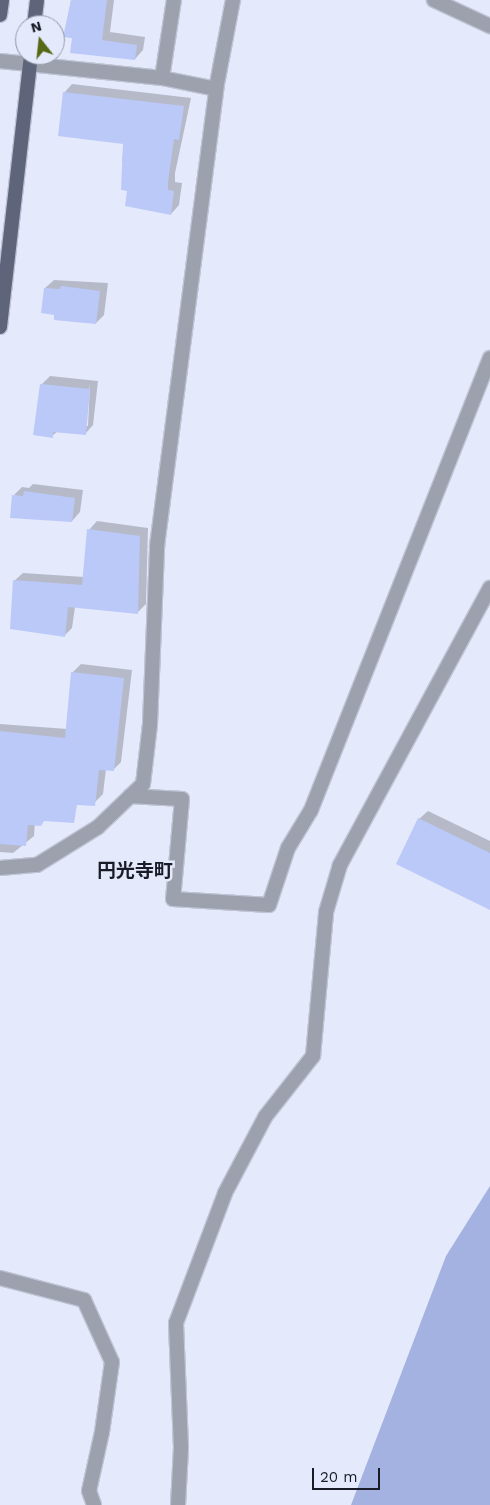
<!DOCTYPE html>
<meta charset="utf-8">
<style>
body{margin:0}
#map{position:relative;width:490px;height:1505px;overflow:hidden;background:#e4e9fb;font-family:"Work Sans","Noto Sans JP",sans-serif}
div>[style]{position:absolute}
.forest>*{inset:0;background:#a4b2e1}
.shadow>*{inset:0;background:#0003}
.building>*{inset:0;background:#bbc9f9}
.roads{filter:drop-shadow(1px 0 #bfc4d5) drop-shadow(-1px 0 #bfc4d5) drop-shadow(0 1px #bfc4d5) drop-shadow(0 -1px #bfc4d5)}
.minor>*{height:14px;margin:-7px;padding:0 7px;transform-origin:7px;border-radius:7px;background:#9da1ad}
.primary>*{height:14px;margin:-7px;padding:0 7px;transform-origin:7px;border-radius:7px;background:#5e657a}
span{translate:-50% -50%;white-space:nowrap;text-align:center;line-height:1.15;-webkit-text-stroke:5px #e4e9fb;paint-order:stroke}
.quarter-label{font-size:19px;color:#191c26;font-weight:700}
.north{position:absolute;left:15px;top:15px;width:50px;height:50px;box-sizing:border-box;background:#e4e9fb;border:1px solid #9397a6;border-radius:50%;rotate:344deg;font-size:14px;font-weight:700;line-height:20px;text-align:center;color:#191c26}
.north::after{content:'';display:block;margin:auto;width:18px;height:22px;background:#576915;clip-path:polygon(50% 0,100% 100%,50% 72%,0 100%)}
.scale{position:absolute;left:312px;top:1468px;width:68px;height:22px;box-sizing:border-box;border:2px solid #191c26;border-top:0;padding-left:6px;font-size:15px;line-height:18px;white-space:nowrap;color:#191c26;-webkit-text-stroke:4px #e4e9fb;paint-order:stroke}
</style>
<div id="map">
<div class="forest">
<div style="clip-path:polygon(490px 1186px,490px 1505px,351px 1505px,446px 1256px)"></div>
</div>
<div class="shadow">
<div style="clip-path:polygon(71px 0,114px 0,110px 32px,145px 37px,143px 50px,135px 59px,65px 36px)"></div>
<div style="clip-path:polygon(72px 84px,191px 98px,175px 173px,175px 182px,182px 183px,179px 205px,171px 214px,129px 190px,126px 163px,122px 162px,124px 143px,64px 93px)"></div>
<div style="clip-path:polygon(54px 280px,108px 283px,104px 315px,96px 323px,45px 288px)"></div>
<div style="clip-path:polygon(evenodd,50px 376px,98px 381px,93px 425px,85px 434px,58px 431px,52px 436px,41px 385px,50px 376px,90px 383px,88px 426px,85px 426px,90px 383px)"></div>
<div style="clip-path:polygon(33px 484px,83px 490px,80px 512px,72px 521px,14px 495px,22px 487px,29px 488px)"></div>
<div style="clip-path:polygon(97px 521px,148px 528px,146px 604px,138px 612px,75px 607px,72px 628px,64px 636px,14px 581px,23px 573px,84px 577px,89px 530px)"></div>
<div style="clip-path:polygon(81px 664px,132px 670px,121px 762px,113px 770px,106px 769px,103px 794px,94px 803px,0 791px,0 724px,67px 729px,72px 673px)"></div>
<div style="clip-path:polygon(428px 811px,490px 841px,490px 909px,419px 819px)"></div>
<div style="clip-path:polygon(0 818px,35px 821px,34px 836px,13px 853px,0 852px)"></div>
</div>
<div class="building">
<div style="clip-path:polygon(71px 0,107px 0,102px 40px,137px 45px,135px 60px,70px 53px,72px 38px,63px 37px)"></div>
<div style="clip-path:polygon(63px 92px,184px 106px,179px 140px,174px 139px,168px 182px,168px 190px,174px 191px,171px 215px,125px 206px,127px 191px,121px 190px,123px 144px,58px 136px)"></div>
<div style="clip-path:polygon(61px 286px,100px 291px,96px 324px,54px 320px,54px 315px,41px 313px,44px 288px,60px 289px)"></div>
<div style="clip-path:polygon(40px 384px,90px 389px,86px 435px,53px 432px,53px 438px,33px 435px)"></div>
<div style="clip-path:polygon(24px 491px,75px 498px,72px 522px,10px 518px,12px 495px,23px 496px)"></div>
<div style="clip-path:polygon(87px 529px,140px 536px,138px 614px,68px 607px,65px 637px,10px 629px,13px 580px,82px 585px)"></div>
<div style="clip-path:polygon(71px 672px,124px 678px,114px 771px,99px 770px,95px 806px,77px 805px,74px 823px,44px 821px,41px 826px,28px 825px,26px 846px,0 844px,0 731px,65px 738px)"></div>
<div style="clip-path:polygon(418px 818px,490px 853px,490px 910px,396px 864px)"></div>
</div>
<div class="roads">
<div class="minor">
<div style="left:434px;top:0;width:62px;rotate:24.9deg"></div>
<div style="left:0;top:61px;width:163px;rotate:6deg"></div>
<div style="left:162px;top:78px;width:55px;rotate:11.5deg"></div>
<div style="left:162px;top:78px;width:79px;rotate:-81.3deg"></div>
<div style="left:130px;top:796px;width:52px;rotate:3.3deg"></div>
<div style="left:182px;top:799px;width:100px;rotate:95.1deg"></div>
<div style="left:173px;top:899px;width:96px;rotate:3.6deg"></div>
<div style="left:269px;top:905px;width:60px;rotate:-71.6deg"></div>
<div style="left:288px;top:848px;width:44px;rotate:-58.8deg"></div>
<div style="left:311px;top:810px;width:486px;rotate:-68.4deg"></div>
<div style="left:0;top:868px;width:37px;rotate:-5deg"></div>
<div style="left:37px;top:865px;width:72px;rotate:-31.9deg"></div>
<div style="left:98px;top:827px;width:62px;rotate:-43.7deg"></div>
<div style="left:143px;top:784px;width:60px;rotate:-83.3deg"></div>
<div style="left:150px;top:724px;width:178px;rotate:-87.7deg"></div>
<div style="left:157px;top:546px;width:461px;rotate:-82.6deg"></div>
<div style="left:216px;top:89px;width:91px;rotate:-79.2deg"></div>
<div style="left:0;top:1278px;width:87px;rotate:14.7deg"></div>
<div style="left:84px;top:1300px;width:68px;rotate:65.7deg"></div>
<div style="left:112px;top:1362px;width:71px;rotate:98.1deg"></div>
<div style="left:102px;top:1432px;width:60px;rotate:102.4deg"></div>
<div style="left:89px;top:1491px;width:15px;rotate:70deg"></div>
<div style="left:178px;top:1505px;width:57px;rotate:-87deg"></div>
<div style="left:181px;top:1448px;width:125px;rotate:-92.3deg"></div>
<div style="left:176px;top:1323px;width:139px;rotate:-69.3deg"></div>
<div style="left:225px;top:1193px;width:86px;rotate:-62.2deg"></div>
<div style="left:265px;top:1117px;width:78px;rotate:-51.8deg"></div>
<div style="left:313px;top:1056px;width:145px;rotate:-84.8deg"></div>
<div style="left:326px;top:912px;width:49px;rotate:-73.4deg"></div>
<div style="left:340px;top:865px;width:315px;rotate:-61.6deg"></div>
</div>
<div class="primary">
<div style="left:0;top:15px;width:15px;rotate:-82deg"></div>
<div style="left:34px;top:25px;width:25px;rotate:-83deg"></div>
<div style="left:0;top:327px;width:274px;rotate:-83.5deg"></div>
</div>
</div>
<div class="quarter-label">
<span style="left:135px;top:871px">円光寺町</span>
</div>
<div class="north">N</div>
<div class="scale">20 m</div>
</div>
